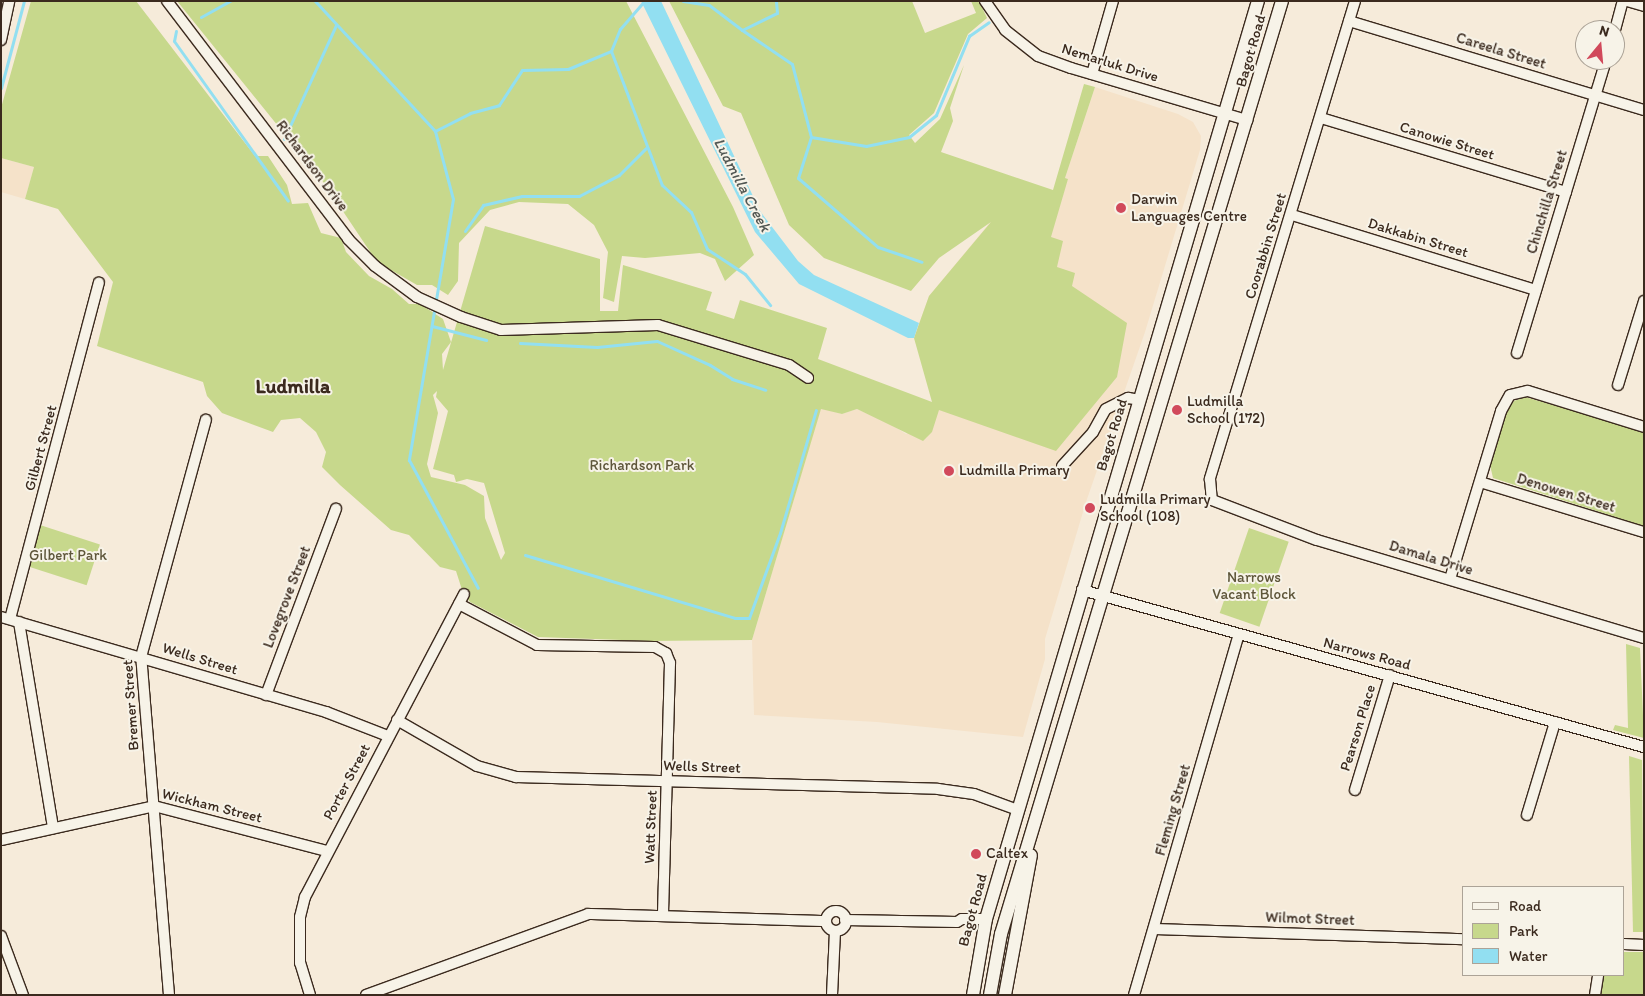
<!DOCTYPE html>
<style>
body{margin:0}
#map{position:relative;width:1645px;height:996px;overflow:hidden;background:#f6ebda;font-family:Itim,sans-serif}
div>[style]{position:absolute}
.built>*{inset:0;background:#f5e2c9}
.green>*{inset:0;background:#c7d88c;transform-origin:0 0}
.water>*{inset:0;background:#92dff1}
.stream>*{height:3px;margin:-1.5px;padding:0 1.5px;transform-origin:1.5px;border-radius:1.5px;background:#92dff1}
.roads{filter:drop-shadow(1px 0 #3b2a1e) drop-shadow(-1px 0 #3b2a1e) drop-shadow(0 1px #3b2a1e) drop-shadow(0 -1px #3b2a1e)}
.minor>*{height:10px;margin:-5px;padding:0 5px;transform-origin:5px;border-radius:5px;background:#f7f3e8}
.minor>.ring{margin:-5px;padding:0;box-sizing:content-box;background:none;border:10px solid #f7f3e8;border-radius:50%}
.major>*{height:12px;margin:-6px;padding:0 6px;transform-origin:6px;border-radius:6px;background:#f7f3e8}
.dots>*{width:14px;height:14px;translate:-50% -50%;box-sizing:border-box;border:2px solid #f7f3e8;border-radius:50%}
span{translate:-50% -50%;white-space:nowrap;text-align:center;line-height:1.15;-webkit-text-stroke:4px #f7f3e8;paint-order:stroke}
.street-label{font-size:15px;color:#3b2a1e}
.poi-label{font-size:15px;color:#3b2a1e}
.left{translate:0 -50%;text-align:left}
.park-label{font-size:15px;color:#5e563a}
.water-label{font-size:16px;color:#515753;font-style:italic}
.district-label{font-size:20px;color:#3b2a1e;font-weight:700}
.frame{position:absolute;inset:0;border:2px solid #3b2a1e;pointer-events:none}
.legend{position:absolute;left:1462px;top:886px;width:162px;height:90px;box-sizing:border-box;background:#f7f3e8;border:1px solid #aca397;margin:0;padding:6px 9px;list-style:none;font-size:15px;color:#3b2a1e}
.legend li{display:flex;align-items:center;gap:10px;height:25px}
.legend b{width:25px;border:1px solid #aca397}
.north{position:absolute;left:1575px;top:20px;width:50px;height:50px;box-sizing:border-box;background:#f7f3e8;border:1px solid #aca397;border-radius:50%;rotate:17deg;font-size:14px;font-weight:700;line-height:20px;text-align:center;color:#3b2a1e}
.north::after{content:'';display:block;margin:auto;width:18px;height:22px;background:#d1495b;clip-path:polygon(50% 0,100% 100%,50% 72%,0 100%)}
</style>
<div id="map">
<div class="built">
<div style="clip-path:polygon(1095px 87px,1178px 114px,1193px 122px,1201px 136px,1200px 150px,1145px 332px,1086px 502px,1045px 639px,1045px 659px,1023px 737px,877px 722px,754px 715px,752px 640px,821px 408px,842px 414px,857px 409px,889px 423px,906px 434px,938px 411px,914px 338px,929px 296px,992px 220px,1044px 236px,1068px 179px,1065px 178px)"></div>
<div style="clip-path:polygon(1px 158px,34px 167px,25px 199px,1px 192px)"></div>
</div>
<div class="green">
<div style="clip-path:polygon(evenodd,31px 1px,136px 1px,255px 156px,268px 156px,287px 185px,292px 204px,308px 203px,321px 233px,341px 238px,346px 252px,369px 276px,392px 289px,409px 304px,420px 304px,443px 319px,451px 342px,442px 354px,443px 370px,485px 226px,600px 259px,600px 311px,618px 311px,623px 265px,712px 292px,706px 310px,734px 319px,740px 300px,827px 328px,818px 359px,932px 402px,914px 338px,929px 296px,991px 222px,939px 258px,911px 291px,824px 258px,789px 225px,741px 113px,723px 106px,669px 1px,912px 1px,925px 33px,976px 13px,971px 1px,979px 1px,987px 18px,968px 34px,934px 113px,909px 135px,915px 143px,940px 119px,964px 65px,950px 108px,953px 121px,941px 152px,1053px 190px,1084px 84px,1095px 87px,1065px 178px,1068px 179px,1051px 237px,1063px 241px,1057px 267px,1075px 273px,1072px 286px,1127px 323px,1117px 377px,1056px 451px,939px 410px,932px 432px,923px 441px,857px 409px,842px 414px,821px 409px,752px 640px,650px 641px,538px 637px,470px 602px,463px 593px,456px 571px,440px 567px,409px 535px,391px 530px,340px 485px,322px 467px,326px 452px,316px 432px,300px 418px,281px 420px,273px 432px,222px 413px,207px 396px,203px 382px,97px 346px,113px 282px,58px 209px,25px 199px,34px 167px,1px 158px,1px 108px,31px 1px,437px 391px,436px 397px,448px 411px,433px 469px,454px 475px,456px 482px,467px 479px,484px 483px,505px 553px,501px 560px,485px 518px,484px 496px,465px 485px,431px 477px,427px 464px,438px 413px,433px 395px,437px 391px)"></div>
<div style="clip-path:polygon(177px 1px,626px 1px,733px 207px,754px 255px,725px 281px,715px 259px,700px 253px,645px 258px,622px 256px,614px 302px,603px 298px,608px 252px,594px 225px,568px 204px,519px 202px,490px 210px,459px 243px,458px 281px,448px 295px,432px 285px,417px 285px,377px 262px,324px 183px)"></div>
<div style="clip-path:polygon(1525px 397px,1644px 431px,1644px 526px,1493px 478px,1490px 465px,1506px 412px,1514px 401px)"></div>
<div style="left:40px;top:525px;width:63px;height:43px;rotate:18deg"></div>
<div style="left:1249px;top:528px;width:42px;height:90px;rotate:19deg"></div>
<div style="clip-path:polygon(1626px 644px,1640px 648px,1644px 738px,1613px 730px,1615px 725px,1628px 728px)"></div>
<div style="clip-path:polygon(1629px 756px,1642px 760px,1644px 932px,1633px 932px)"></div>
<div style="clip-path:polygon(1624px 952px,1644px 952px,1644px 995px,1601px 995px,1604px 975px,1624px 975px)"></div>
</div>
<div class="water">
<div style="clip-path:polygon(641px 1px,661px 1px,760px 211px,798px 261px,814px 275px,919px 323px,914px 338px,908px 338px,799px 284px,755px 232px)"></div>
</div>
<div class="stream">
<div style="left:315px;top:1px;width:177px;rotate:47.3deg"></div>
<div style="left:435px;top:131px;width:70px;rotate:75.2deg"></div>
<div style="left:453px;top:199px;width:265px;rotate:99.6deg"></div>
<div style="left:409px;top:460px;width:145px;rotate:61.7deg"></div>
<div style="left:683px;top:1px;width:26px;rotate:9deg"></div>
<div style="left:709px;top:5px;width:41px;rotate:37.1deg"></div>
<div style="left:742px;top:30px;width:39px;rotate:-26deg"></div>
<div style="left:777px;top:13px;width:12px;rotate:-95deg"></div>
<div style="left:201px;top:17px;width:33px;rotate:-29deg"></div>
<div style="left:742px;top:30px;width:60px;rotate:34.2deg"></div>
<div style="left:792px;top:64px;width:75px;rotate:75.4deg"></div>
<div style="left:811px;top:137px;width:56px;rotate:9.3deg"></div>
<div style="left:866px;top:146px;width:44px;rotate:-11.8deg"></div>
<div style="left:909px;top:137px;width:35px;rotate:-39deg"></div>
<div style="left:936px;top:115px;width:86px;rotate:-67.3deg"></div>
<div style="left:969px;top:36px;width:24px;rotate:-35deg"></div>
<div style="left:176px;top:31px;width:10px;rotate:101deg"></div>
<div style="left:174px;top:41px;width:196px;rotate:54.5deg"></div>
<div style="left:611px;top:51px;width:143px;rotate:69.2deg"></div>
<div style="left:662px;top:185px;width:40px;rotate:43deg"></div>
<div style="left:691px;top:212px;width:40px;rotate:66.6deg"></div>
<div style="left:707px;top:249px;width:45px;rotate:33.3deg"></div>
<div style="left:745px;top:274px;width:40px;rotate:51deg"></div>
<div style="left:1px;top:88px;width:90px;rotate:-75.2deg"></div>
<div style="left:435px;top:131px;width:39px;rotate:-27deg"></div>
<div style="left:470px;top:113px;width:30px;rotate:-15deg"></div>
<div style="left:499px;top:105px;width:42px;rotate:-56.7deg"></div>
<div style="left:522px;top:70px;width:46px;rotate:-1.2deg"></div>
<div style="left:568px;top:69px;width:47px;rotate:-22.7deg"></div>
<div style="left:611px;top:51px;width:24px;rotate:-68deg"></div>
<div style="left:620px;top:29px;width:37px;rotate:-49deg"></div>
<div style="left:811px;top:137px;width:43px;rotate:107.6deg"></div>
<div style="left:798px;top:178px;width:106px;rotate:40.8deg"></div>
<div style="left:878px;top:247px;width:46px;rotate:18.8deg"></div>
<div style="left:284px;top:139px;width:125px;rotate:-65.5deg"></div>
<div style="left:465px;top:231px;width:32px;rotate:-55deg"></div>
<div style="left:483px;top:205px;width:40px;rotate:-13deg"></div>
<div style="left:522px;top:196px;width:57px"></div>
<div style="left:579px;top:196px;width:45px;rotate:-27.7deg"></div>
<div style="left:619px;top:175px;width:38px;rotate:-45deg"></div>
<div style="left:432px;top:326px;width:56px;rotate:14.5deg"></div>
<div style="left:520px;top:343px;width:77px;rotate:3deg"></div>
<div style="left:597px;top:347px;width:60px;rotate:-5.7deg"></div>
<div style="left:657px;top:341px;width:58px;rotate:24.4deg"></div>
<div style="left:710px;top:365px;width:26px;rotate:32deg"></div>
<div style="left:732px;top:379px;width:35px;rotate:18deg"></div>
<div style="left:525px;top:555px;width:219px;rotate:16.7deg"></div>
<div style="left:735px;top:618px;width:14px"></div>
<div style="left:749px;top:618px;width:90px;rotate:-70deg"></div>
<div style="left:780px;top:533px;width:128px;rotate:-73.7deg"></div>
</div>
<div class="roads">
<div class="minor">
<div style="left:167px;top:1px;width:299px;rotate:52.7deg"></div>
<div style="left:348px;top:239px;width:38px;rotate:45deg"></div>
<div style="left:375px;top:266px;width:52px;rotate:36.4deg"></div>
<div style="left:417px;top:297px;width:48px;rotate:24.4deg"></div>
<div style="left:461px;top:317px;width:42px;rotate:18deg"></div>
<div style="left:501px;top:330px;width:157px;rotate:-1.8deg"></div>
<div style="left:658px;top:325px;width:137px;rotate:17deg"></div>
<div style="left:789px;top:365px;width:23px;rotate:34deg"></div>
<div style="left:985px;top:1px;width:35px;rotate:55deg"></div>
<div style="left:1005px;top:30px;width:42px;rotate:38.2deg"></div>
<div style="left:1038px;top:56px;width:35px;rotate:20deg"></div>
<div style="left:1071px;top:68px;width:184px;rotate:16.5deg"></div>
<div style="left:1355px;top:1px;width:500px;rotate:106.9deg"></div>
<div style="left:1210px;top:479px;width:21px;rotate:85deg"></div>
<div style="left:1212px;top:500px;width:112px;rotate:20.9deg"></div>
<div style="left:1317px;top:540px;width:341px;rotate:16.7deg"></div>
<div style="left:1627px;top:1px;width:18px;rotate:16deg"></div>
<div style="left:1349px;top:21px;width:308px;rotate:16.8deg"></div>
<div style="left:1615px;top:30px;width:30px;rotate:-75deg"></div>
<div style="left:1px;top:40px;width:40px;rotate:-78deg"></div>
<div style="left:1092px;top:74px;width:76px;rotate:-74deg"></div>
<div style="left:1321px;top:118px;width:256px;rotate:16.8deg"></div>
<div style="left:1292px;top:215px;width:255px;rotate:17.1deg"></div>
<div style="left:1517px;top:353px;width:306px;rotate:-73.1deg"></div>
<div style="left:1618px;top:385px;width:88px;rotate:-72.8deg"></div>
<div style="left:1062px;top:466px;width:46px;rotate:-47.6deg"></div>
<div style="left:1093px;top:432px;width:26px;rotate:-61deg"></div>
<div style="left:1106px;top:409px;width:25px;rotate:-27deg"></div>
<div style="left:1128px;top:398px;width:12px;rotate:9deg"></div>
<div style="left:1480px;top:482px;width:171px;rotate:17deg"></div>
<div style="left:1450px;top:579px;width:176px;rotate:-73.1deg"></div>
<div style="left:1501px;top:411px;width:18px;rotate:-61deg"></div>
<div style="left:1510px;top:395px;width:18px;rotate:-13deg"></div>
<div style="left:1528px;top:391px;width:121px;rotate:17.2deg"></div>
<div style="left:1082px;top:590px;width:584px;rotate:15.61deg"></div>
<div style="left:459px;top:604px;width:88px;rotate:27.7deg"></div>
<div style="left:537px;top:645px;width:118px;rotate:1deg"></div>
<div style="left:655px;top:647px;width:13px;rotate:29deg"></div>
<div style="left:666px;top:653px;width:11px;rotate:68deg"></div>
<div style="left:670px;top:663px;width:251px;rotate:91.6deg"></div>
<div style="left:1px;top:617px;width:339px;rotate:16.3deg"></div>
<div style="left:326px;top:712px;width:66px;rotate:21.2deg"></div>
<div style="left:10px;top:619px;width:348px;rotate:-75.2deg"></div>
<div style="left:19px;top:622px;width:209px;rotate:80.6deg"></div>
<div style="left:266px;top:695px;width:199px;rotate:-69.4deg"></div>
<div style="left:397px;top:720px;width:92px;rotate:29.9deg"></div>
<div style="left:477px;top:766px;width:41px;rotate:15.8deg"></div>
<div style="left:516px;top:777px;width:422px;rotate:1.6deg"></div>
<div style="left:938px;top:789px;width:36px;rotate:8deg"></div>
<div style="left:974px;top:794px;width:47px;rotate:20deg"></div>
<div style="left:1355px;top:790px;width:120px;rotate:-73.1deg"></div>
<div style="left:1527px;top:815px;width:97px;rotate:-73.2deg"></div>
<div style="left:1px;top:840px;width:157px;rotate:-12.5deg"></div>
<div style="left:154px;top:806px;width:179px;rotate:14.6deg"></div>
<div class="ring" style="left:826px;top:911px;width:10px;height:10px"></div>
<div style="left:845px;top:920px;width:112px;rotate:1deg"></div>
<div style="left:957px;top:922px;width:6px;rotate:-31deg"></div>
<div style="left:962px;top:919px;width:24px"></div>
<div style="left:1155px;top:929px;width:309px;rotate:1.9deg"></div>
<div style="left:1px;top:936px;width:63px;rotate:69.6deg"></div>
<div style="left:1624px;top:944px;width:20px;rotate:3deg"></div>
<div style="left:169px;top:995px;width:339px;rotate:-94.7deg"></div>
<div style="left:141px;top:657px;width:246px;rotate:-74.7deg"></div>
<div style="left:310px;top:995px;width:34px;rotate:-107deg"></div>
<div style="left:300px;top:963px;width:46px;rotate:-90deg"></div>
<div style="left:300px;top:917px;width:21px;rotate:-76deg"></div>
<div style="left:305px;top:897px;width:342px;rotate:-62.3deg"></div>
<div style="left:366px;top:995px;width:236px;rotate:-20deg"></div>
<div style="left:588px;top:914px;width:237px;rotate:1.7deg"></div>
<div style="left:832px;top:995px;width:63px;rotate:-87.3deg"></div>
<div style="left:1134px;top:995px;width:376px;rotate:-73.8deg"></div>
<div style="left:1595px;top:995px;width:20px;rotate:-81deg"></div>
</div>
<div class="major">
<div style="left:973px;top:995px;width:77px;rotate:-80.3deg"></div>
<div style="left:986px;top:919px;width:957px;rotate:-73.5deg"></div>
<div style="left:990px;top:995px;width:62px;rotate:-79.8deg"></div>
<div style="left:1001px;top:934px;width:974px;rotate:-73.24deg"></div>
<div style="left:1005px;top:995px;width:142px;rotate:-79.5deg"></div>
</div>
</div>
<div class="dots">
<div style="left:1121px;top:208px;background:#d1495b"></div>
<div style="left:1177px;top:410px;background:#d1495b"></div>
<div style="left:949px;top:471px;background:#d1495b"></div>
<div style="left:1090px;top:508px;background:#d1495b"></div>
<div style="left:976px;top:854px;background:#d1495b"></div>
</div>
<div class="street-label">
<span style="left:1251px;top:51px;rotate:-74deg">Bagot Road</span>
<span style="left:1501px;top:51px;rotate:17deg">Careela Street</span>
<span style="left:1110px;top:63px;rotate:17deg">Nemarluk Drive</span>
<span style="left:1447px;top:141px;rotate:17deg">Canowie Street</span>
<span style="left:312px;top:166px;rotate:53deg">Richardson Drive</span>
<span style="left:1547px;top:202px;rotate:-73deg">Chinchilla Street</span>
<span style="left:1418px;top:238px;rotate:17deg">Dakkabin Street</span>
<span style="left:1266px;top:246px;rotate:-73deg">Coorabbin Street</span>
<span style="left:1112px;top:435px;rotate:-73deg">Bagot Road</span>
<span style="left:41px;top:448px;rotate:-75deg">Gilbert Street</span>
<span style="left:1566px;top:493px;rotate:17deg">Denowen Street</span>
<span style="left:1431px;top:558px;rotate:17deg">Damala Drive</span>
<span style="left:287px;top:597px;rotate:-69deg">Lovegrove Street</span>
<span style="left:1367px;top:654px;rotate:15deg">Narrows Road</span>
<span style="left:200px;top:659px;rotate:17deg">Wells Street</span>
<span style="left:131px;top:705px;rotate:-94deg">Bremer Street</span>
<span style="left:1358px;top:728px;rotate:-73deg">Pearson Place</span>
<span style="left:702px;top:767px;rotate:2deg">Wells Street</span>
<span style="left:347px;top:782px;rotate:-62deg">Porter Street</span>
<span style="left:212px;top:806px;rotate:14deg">Wickham Street</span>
<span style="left:1173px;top:810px;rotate:-74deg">Fleming Street</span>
<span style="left:651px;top:827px;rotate:-88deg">Watt Street</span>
<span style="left:973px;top:910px;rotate:-75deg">Bagot Road</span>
<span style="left:1310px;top:919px;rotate:2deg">Wilmot Street</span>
</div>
<div class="poi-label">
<span class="left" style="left:1131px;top:208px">Darwin<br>Languages Centre</span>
<span class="left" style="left:1187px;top:410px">Ludmilla<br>School (172)</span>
<span class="left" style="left:959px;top:471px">Ludmilla Primary</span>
<span class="left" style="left:1100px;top:508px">Ludmilla Primary<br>School (108)</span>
<span class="left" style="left:986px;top:854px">Caltex</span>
</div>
<div class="park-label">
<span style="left:642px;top:466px">Richardson Park</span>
<span style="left:68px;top:556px">Gilbert Park</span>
<span style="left:1254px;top:586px">Narrows<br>Vacant Block</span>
</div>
<div class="water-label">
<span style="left:742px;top:185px;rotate:62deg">Ludmilla Creek</span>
</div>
<div class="district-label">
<span style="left:293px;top:386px">Ludmilla</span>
</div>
<div class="frame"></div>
<ul class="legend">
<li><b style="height:6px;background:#f7f3e8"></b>Road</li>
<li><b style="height:14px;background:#c7d88c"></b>Park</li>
<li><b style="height:14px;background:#92dff1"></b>Water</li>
</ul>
<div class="north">N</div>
</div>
